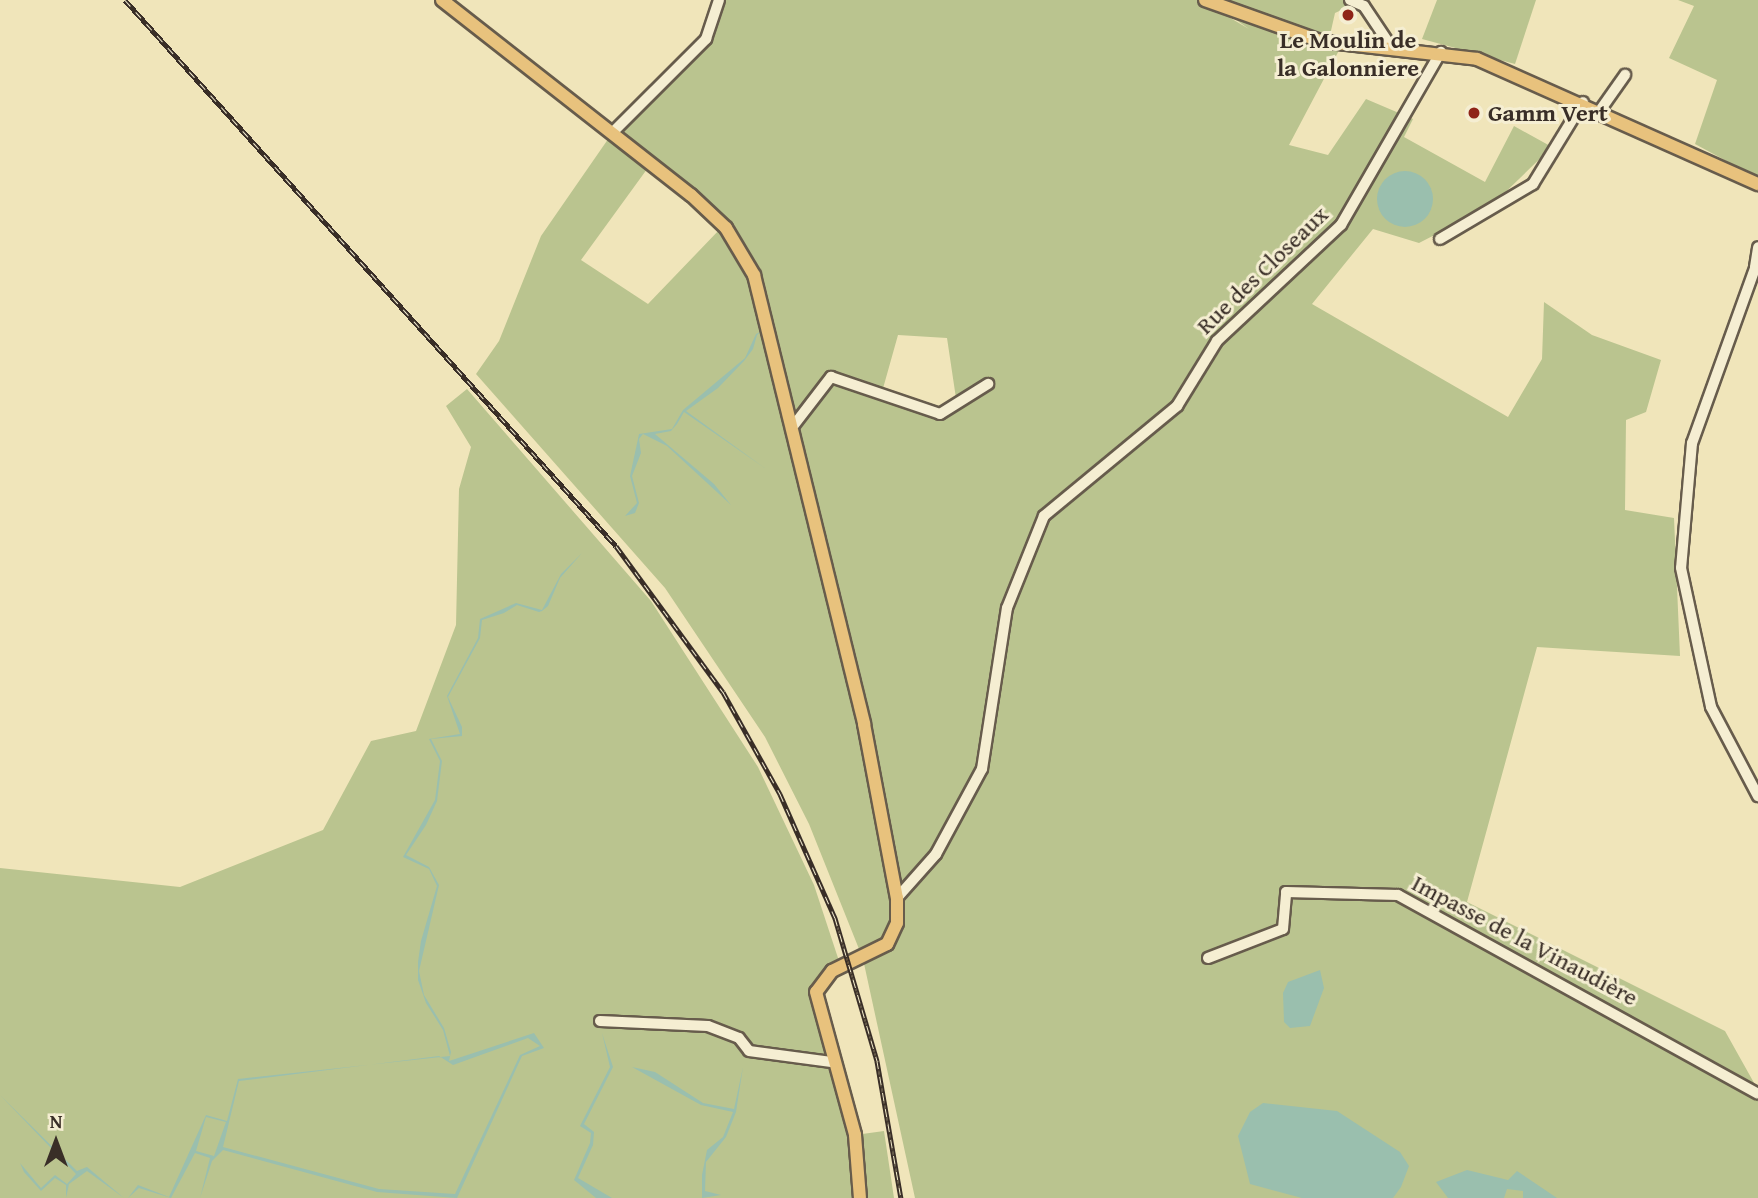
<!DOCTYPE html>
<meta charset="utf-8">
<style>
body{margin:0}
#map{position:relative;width:1758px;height:1198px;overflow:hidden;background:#f0e5ba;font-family:"Gentium Book Plus",serif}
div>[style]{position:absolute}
.green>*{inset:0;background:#bac48f}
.water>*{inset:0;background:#9abfae}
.round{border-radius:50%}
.roads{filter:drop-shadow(2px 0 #675c4c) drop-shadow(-2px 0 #675c4c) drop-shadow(0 2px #675c4c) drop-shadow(0 -2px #675c4c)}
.minor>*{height:10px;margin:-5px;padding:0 5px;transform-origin:5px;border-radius:5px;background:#f5eed2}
.major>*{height:12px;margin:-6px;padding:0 6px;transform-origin:6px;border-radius:6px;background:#e8c27d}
.rail>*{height:5px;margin-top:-2.5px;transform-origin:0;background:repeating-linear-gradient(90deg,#f5eed2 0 8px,#392e27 0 16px);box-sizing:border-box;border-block:2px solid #392e27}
.dots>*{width:19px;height:19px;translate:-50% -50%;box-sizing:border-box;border:4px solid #f5eed2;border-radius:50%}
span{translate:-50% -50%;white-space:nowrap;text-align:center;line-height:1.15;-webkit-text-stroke:6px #f5eed2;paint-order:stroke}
.poi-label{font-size:24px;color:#392e27;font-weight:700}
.left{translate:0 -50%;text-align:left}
.street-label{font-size:24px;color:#392e27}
.north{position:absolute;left:21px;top:1107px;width:70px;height:70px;-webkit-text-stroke:5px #f5eed2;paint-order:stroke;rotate:0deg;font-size:19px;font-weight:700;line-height:28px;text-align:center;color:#392e27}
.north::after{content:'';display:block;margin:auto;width:24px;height:32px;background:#392e27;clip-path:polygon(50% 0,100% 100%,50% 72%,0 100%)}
</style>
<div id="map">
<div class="green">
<div style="clip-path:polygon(evenodd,719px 0,1200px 0,1249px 29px,1215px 5px,1217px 0,1363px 0,1335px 13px,1330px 35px,1345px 39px,1289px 145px,1328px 155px,1366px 99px,1413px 119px,1404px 137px,1485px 182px,1514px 126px,1552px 147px,1491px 206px,1419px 243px,1373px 229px,1312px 304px,1508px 417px,1542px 359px,1544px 302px,1592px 335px,1661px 360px,1646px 412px,1626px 420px,1625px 510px,1674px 518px,1680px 656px,1537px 647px,1467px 902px,1725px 1031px,1758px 1090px,1758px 1198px,915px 1198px,863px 959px,809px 824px,765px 737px,665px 588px,476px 374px,499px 341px,541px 236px,613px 132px,706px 39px,719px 0,650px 165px,721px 228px,648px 304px,581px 260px,650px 165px,719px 0,898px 335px,947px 338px,957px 405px,940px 414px,882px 392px,898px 335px)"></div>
<div style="clip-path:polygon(1437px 0,1536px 0,1515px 64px,1422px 39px)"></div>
<div style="clip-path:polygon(1678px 0,1758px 0,1758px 178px,1695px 144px,1717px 80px,1669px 58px,1694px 6px)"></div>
<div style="clip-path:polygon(467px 389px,651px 601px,758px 767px,814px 885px,839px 961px,818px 986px,855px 1135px,884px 1131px,894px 1198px,0 1198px,0 868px,180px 887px,323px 830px,371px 741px,416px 731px,456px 625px,459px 489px,471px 447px,446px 406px)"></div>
</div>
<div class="water">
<div class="round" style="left:1377px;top:171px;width:56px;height:56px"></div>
<div style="clip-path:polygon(762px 331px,757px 335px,753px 349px,744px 361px,718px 388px,686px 411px,766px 469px,684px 412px,677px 424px,671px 431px,655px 434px,714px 484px,731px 505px,667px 446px,643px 434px,639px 439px,641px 453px,632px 476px,639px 503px,635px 513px,625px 516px,637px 503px,630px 476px,639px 434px,672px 429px,683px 410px,745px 358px,756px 334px)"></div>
<div style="clip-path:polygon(evenodd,582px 553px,560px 578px,548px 606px,542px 611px,539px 612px,517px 605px,504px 613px,482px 620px,480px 638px,448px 697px,462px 727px,462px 736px,431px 739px,442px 761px,437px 801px,426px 825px,406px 855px,429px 867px,439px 885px,419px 971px,424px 995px,444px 1028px,451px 1052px,449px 1061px,534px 1033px,544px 1048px,522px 1056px,457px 1198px,377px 1192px,223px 1150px,212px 1161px,200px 1198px,210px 1158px,195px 1153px,171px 1198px,139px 1188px,128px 1198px,138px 1185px,169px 1197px,206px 1115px,227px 1121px,238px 1079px,450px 1056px,443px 1030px,426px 1003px,418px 980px,418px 962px,421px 941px,437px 886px,429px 869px,403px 857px,435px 800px,440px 761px,429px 739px,460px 734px,447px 696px,478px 638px,480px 619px,516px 603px,542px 610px,561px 574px,582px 553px,528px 1038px,540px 1046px,520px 1055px,455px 1194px,379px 1189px,223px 1147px,239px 1081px,439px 1056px,453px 1065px,528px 1038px,582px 553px,206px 1117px,226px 1122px,214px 1156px,196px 1151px,206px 1117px)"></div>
<div style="clip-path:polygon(1320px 970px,1324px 988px,1310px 1026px,1290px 1028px,1284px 1022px,1283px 993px,1288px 982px)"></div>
<div style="clip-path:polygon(602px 1033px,613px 1067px,584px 1124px,594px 1132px,593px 1145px,578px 1178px,612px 1198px,596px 1198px,574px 1180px,590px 1143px,591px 1133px,580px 1126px,610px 1067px)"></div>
<div style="clip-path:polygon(632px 1067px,655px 1072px,703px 1103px,734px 1109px,743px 1067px,736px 1112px,726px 1137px,706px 1162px,705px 1191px,721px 1195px,702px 1198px,702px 1175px,707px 1150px,723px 1137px,733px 1112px,701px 1105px)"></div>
<div style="clip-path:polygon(0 1095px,77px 1171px,87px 1167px,124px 1198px,87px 1171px,69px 1184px,66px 1198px,66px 1185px,55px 1178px,41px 1191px,24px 1172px,20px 1163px,41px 1188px,55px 1175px,67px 1184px,76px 1174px)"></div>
<div style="clip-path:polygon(1263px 1103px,1337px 1111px,1400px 1152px,1409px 1166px,1401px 1187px,1393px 1198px,1302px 1198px,1250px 1184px,1238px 1136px,1250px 1112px)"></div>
<div style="clip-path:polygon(1467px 1170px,1508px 1180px,1517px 1171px,1557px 1198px,1523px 1198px,1523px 1191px,1507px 1189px,1504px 1198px,1448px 1198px,1436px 1182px)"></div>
</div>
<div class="roads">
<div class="minor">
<div style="left:1350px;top:0;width:15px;rotate:23deg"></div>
<div style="left:1364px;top:6px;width:50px;rotate:56.3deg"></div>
<div style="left:1601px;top:109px;width:42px;rotate:-54.8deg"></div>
<div style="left:613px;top:132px;width:132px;rotate:-45deg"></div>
<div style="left:706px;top:39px;width:41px;rotate:-71.6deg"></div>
<div style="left:1440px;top:239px;width:108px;rotate:-30.6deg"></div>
<div style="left:1533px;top:184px;width:96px;rotate:-58.6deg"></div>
<div style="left:1758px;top:260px;width:195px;rotate:109.8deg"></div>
<div style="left:1692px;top:443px;width:125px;rotate:95deg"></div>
<div style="left:1681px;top:568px;width:142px;rotate:77.8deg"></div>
<div style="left:1711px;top:707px;width:101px;rotate:62.2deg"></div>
<div style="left:1755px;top:267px;width:20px;rotate:-81deg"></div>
<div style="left:794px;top:425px;width:61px;rotate:-52.4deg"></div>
<div style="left:831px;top:377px;width:115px;rotate:18.7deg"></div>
<div style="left:940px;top:414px;width:57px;rotate:-32deg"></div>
<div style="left:897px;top:898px;width:59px;rotate:-48.4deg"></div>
<div style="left:936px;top:854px;width:97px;rotate:-61.6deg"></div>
<div style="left:982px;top:769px;width:163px;rotate:-81.2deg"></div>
<div style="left:1007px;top:608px;width:99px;rotate:-68.1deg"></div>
<div style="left:1044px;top:516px;width:173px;rotate:-39.6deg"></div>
<div style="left:1177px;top:406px;width:76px;rotate:-58.4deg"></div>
<div style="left:1217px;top:341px;width:170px;rotate:-43.1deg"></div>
<div style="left:1341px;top:225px;width:200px;rotate:-60deg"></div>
<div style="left:1208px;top:958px;width:80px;rotate:-21.1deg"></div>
<div style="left:1283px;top:929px;width:37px;rotate:-85deg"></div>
<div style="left:1286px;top:892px;width:112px;rotate:1.5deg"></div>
<div style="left:1398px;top:895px;width:411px;rotate:28.9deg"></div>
<div style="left:600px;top:1021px;width:108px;rotate:2.7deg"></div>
<div style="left:708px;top:1026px;width:33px;rotate:21deg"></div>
<div style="left:739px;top:1038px;width:16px;rotate:52deg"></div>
<div style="left:749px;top:1051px;width:83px;rotate:7.6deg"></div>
</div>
<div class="major">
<div style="left:442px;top:0;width:316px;rotate:38.1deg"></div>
<div style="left:691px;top:195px;width:48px;rotate:43.3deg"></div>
<div style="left:726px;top:228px;width:55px;rotate:59.2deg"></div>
<div style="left:754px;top:275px;width:462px;rotate:76.2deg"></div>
<div style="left:864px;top:724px;width:177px;rotate:79.3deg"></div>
<div style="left:897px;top:898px;width:25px;rotate:90deg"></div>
<div style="left:897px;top:923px;width:23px;rotate:115deg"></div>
<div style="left:887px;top:944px;width:61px;rotate:153.9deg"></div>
<div style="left:832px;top:971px;width:26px;rotate:127deg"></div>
<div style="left:816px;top:992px;width:148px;rotate:74.7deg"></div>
<div style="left:855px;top:1135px;width:63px;rotate:85.5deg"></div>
<div style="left:1205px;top:0;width:122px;rotate:19.6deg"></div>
<div style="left:1320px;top:41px;width:158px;rotate:6.5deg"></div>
<div style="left:1477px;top:59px;width:308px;rotate:24deg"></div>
</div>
</div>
<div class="rail">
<div style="left:125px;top:0;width:734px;rotate:48.04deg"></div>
<div style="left:616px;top:546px;width:181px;rotate:53.8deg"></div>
<div style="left:723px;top:692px;width:117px;rotate:60.8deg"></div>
<div style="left:780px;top:794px;width:136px;rotate:66.1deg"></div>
<div style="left:835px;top:918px;width:149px;rotate:73.6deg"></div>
<div style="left:877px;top:1061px;width:139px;rotate:80.1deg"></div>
</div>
<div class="dots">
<div style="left:1348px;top:15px;background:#8f2418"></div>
<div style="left:1474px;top:113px;background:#8f2418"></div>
</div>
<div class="poi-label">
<span style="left:1348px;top:54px">Le Moulin de<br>la Galonniere</span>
<span class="left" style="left:1488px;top:113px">Gamm Vert</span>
</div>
<div class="street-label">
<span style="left:1262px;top:270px;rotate:-44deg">Rue des Closeaux</span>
<span style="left:1525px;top:940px;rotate:28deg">Impasse de la Vinaudière</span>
</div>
<div class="north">N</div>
</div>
